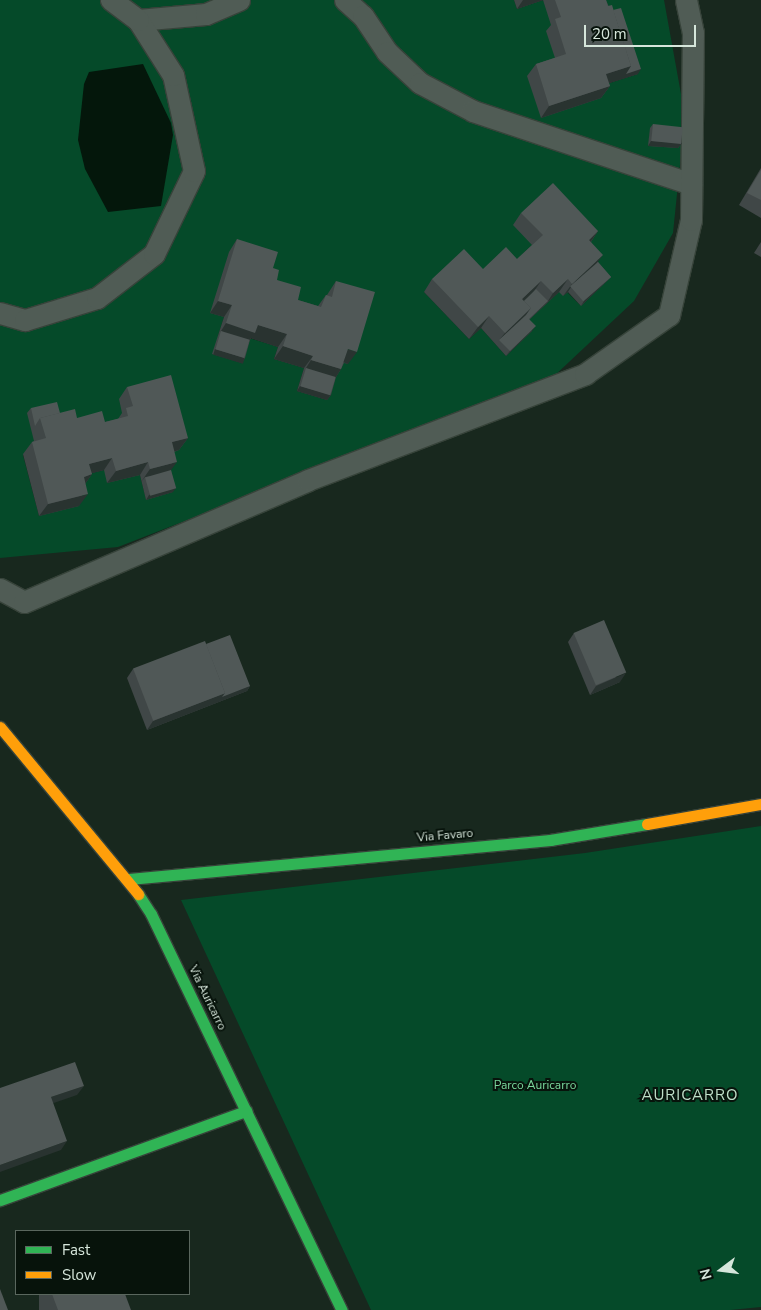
<!DOCTYPE html>
<style>
body{margin:0}
#map{position:relative;width:761px;height:1310px;overflow:hidden;background:#18281e;font-family:"Nunito Sans",sans-serif}
div>[style]{position:absolute}
.green>*{inset:0;background:#054a29}
.water>*{inset:0;background:#04170b}
.roads{filter:drop-shadow(1px 0 #37433a) drop-shadow(-1px 0 #37433a) drop-shadow(0 1px #37433a) drop-shadow(0 -1px #37433a)}
.lane>*{height:21px;margin:-10.5px;padding:0 10.5px;transform-origin:10.5px;border-radius:10.5px;background:#505c55}
.fast>*{height:11px;margin:-5.5px;padding:0 5.5px;transform-origin:5.5px;border-radius:5.5px;background:#30b455}
.slow>*{height:11px;margin:-5.5px;padding:0 5.5px;transform-origin:5.5px;border-radius:5.5px;background:#ff9f0a}
.wall>*{inset:0;background:#404747;transform-origin:0 0}
.shaded-wall>*{inset:0;background:#293330;transform-origin:0 0}
.building>*{inset:0;background:#505857;transform-origin:0 0}
span{translate:-50% -50%;white-space:nowrap;text-align:center;line-height:1.15;-webkit-text-stroke:4px #07130b;paint-order:stroke}
.street-label{font-size:12px;color:#d6e6db}
.park-label{font-size:12px;color:#7ad89d}
.quarter-label{font-size:15px;color:#bfe0c9;letter-spacing:1px}
.legend{position:absolute;left:15px;top:1230px;width:175px;height:65px;box-sizing:border-box;background:#07130b;border:1px solid #5a675e;margin:0;padding:6px 9px;list-style:none;font-size:15px;color:#d6e6db}
.legend li{display:flex;align-items:center;gap:10px;height:25px}
.legend b{width:25px;border:1px solid #5a675e}
.north{position:absolute;left:696px;top:1245px;width:50px;height:50px;-webkit-text-stroke:4px #07130b;paint-order:stroke;rotate:255deg;font-size:14px;font-weight:700;line-height:20px;text-align:center;color:#d6e6db}
.north::after{content:'';display:block;margin:auto;width:18px;height:22px;background:#d6e6db;clip-path:polygon(50% 0,100% 100%,50% 72%,0 100%)}
.scale{position:absolute;left:584px;top:25px;width:112px;height:22px;box-sizing:border-box;border:2px solid #d6e6db;border-top:0;padding-left:6px;font-size:15px;line-height:18px;white-space:nowrap;color:#d6e6db;-webkit-text-stroke:4px #07130b;paint-order:stroke}
</style>
<div id="map">
<div class="green">
<div style="clip-path:polygon(evenodd,0 0,514px 0,517px 9px,543px 0,601px 98px,597px 87px,638px 74px,618px 13px,594px 0,664px 0,685px 116px,673px 233px,634px 301px,552px 378px,118px 547px,0 558px,0 0,534px 247px,581px 306px,567px 292px,559px 292px,525px 323px,506px 356px,481px 328px,469px 339px,424px 292px,508px 272px,534px 247px,0 0,323px 309px,348px 364px,340px 361px,327px 400px,297px 391px,304px 368px,274px 359px,278px 347px,249px 338px,218px 336px,224px 317px,323px 309px,0 0,28px 413px,120px 429px,124px 418px,173px 492px,146px 499px,140px 475px,104px 470px,81px 476px,39px 516px,23px 455px,37px 451px,28px 413px)"></div>
<div style="clip-path:polygon(761px 826px,761px 1307px,730px 1310px,371px 1310px,181px 900px,585px 853px)"></div>
</div>
<div class="water">
<div style="clip-path:polygon(143px 64px,171px 123px,173px 135px,161px 206px,108px 212px,85px 169px,78px 140px,84px 84px,89px 72px)"></div>
</div>
<div class="roads">
<div class="lane">
<div style="left:345px;top:0;width:24px;rotate:42deg"></div>
<div style="left:363px;top:16px;width:43px;rotate:56.3deg"></div>
<div style="left:387px;top:52px;width:45px;rotate:43.2deg"></div>
<div style="left:420px;top:83px;width:60px;rotate:27.8deg"></div>
<div style="left:473px;top:111px;width:230px;rotate:18.5deg"></div>
<div style="left:138px;top:20px;width:68px;rotate:-5deg"></div>
<div style="left:206px;top:14px;width:36px;rotate:-23deg"></div>
<div style="left:0;top:313px;width:26px;rotate:16deg"></div>
<div style="left:25px;top:320px;width:75px;rotate:-17deg"></div>
<div style="left:97px;top:298px;width:72px;rotate:-37.7deg"></div>
<div style="left:154px;top:254px;width:92px;rotate:-64.3deg"></div>
<div style="left:194px;top:171px;width:98px;rotate:-102.3deg"></div>
<div style="left:173px;top:75px;width:65px;rotate:-122.5deg"></div>
<div style="left:138px;top:20px;width:34px;rotate:-143deg"></div>
<div style="left:0;top:589px;width:27px;rotate:28deg"></div>
<div style="left:24px;top:602px;width:309px;rotate:-23.2deg"></div>
<div style="left:308px;top:480px;width:297px;rotate:-20.9deg"></div>
<div style="left:585px;top:374px;width:103px;rotate:-35.1deg"></div>
<div style="left:669px;top:315px;width:98px;rotate:-77deg"></div>
<div style="left:691px;top:220px;width:187px;rotate:-89.4deg"></div>
<div style="left:693px;top:33px;width:34px;rotate:-102deg"></div>
</div>
<div class="fast">
<div style="left:129px;top:879px;width:423px;rotate:-5.3deg"></div>
<div style="left:550px;top:840px;width:98px;rotate:-9.4deg"></div>
<div style="left:138px;top:894px;width:24px;rotate:57deg"></div>
<div style="left:151px;top:914px;width:440px;rotate:64.3deg"></div>
<div style="left:0;top:1200px;width:262px;rotate:-19.9deg"></div>
</div>
<div class="slow">
<div style="left:0;top:727px;width:217px;rotate:50.4deg"></div>
<div style="left:647px;top:824px;width:116px;rotate:-10deg"></div>
</div>
</div>
<div class="wall">
<div style="clip-path:polygon(514px 0,606px 0,638px 74px,609px 83px,610px 86px,601px 98px,541px 118px,527px 76px,536px 64px,555px 58px,546px 31px,551px 25px,543px 0,517px 9px)"></div>
<div style="clip-path:polygon(653px 124px,682px 143px,678px 148px,648px 146px,650px 128px)"></div>
<div style="clip-path:polygon(761px 168px,761px 218px,739px 205px)"></div>
<div style="clip-path:polygon(521px 213px,598px 231px,591px 242px,598px 262px,611px 277px,607px 281px,581px 306px,568px 292px,563px 296px,559px 292px,529px 320px,532px 331px,506px 356px,481px 328px,469px 339px,424px 292px,432px 279px,483px 269px,517px 259px,532px 245px,513px 225px)"></div>
<div style="clip-path:polygon(237px 239px,273px 268px,277px 280px,298px 300px,318px 306px,326px 295px,327px 295px,336px 281px,348px 364px,344px 363px,341px 369px,336px 377px,331px 395px,327px 400px,297px 391px,304px 368px,274px 359px,278px 347px,251px 338px,250px 340px,245px 358px,242px 363px,212px 354px,224px 317px,210px 313px,229px 252px)"></div>
<div style="clip-path:polygon(761px 242px,761px 257px,754px 253px)"></div>
<div style="clip-path:polygon(127px 387px,188px 438px,179px 450px,174px 452px,171px 470px,173px 492px,146px 500px,140px 475px,107px 483px,104px 470px,92px 473px,92px 474px,85px 484px,79px 506px,39px 516px,23px 454px,32px 442px,34px 441px,27px 413px,31px 408px,60px 413px,77px 418px,105px 422px,118px 419px,122px 413px,119px 399px)"></div>
<div style="clip-path:polygon(574px 633px,620px 682px,590px 695px,568px 642px)"></div>
<div style="clip-path:polygon(206px 644px,250px 686px,247px 691px,147px 730px,127px 678px,133px 669px)"></div>
<div style="left:39px;top:1294px;width:86px;height:17px"></div>
</div>
<div class="shaded-wall">
<div style="clip-path:polygon(523px 0,543px 0,517px 9px)"></div>
<div style="clip-path:polygon(631px 66px,641px 69px,638px 74px,597px 87px,606px 74px)"></div>
<div style="clip-path:polygon(610px 86px,601px 98px,541px 118px,549px 106px)"></div>
<div style="clip-path:polygon(651px 141px,682px 143px,678px 148px,648px 146px)"></div>
<div style="clip-path:polygon(598px 231px,590px 243px,589px 240px)"></div>
<div style="clip-path:polygon(603px 255px,594px 267px,571px 287px,568px 292px,563px 296px,572px 284px)"></div>
<div style="clip-path:polygon(611px 277px,607px 281px,581px 306px,584px 301px)"></div>
<div style="clip-path:polygon(568px 279px,559px 292px,525px 323px,529px 319px,548px 301px,553px 293px)"></div>
<div style="clip-path:polygon(541px 281px,533px 293px,517px 307px,522px 299px)"></div>
<div style="clip-path:polygon(218px 301px,232px 305px,224px 317px,210px 313px)"></div>
<div style="clip-path:polygon(531px 308px,523px 320px,499px 340px,505px 333px)"></div>
<div style="clip-path:polygon(489px 316px,481px 328px,469px 339px,478px 327px)"></div>
<div style="clip-path:polygon(226px 323px,258px 325px,287px 334px,278px 347px,251px 338px,247px 345px,221px 331px)"></div>
<div style="clip-path:polygon(536px 326px,532px 331px,506px 356px,510px 351px)"></div>
<div style="clip-path:polygon(283px 346px,313px 356px,304px 368px,274px 359px)"></div>
<div style="left:215px;top:349px;width:31px;height:6px;rotate:17deg"></div>
<div style="clip-path:polygon(348px 349px,357px 352px,348px 364px,340px 361px)"></div>
<div style="clip-path:polygon(311px 360px,341px 369px,333px 382px,306px 368px)"></div>
<div style="clip-path:polygon(300px 386px,331px 395px,327px 400px,297px 391px)"></div>
<div style="clip-path:polygon(188px 438px,179px 450px,163px 455px,172px 442px)"></div>
<div style="clip-path:polygon(112px 458px,104px 470px,81px 476px,89px 464px)"></div>
<div style="clip-path:polygon(148px 462px,140px 475px,107px 483px,116px 471px)"></div>
<div style="clip-path:polygon(177px 462px,168px 474px,145px 477px,141px 482px,150px 469px)"></div>
<div style="clip-path:polygon(92px 474px,83px 487px,84px 477px)"></div>
<div style="clip-path:polygon(176px 488px,173px 492px,146px 500px,149px 495px)"></div>
<div style="clip-path:polygon(88px 494px,79px 506px,39px 516px,48px 504px)"></div>
<div style="clip-path:polygon(626px 673px,620px 682px,590px 695px,596px 686px)"></div>
<div style="clip-path:polygon(250px 686px,247px 691px,147px 730px,153px 721px,225px 693px)"></div>
<div style="clip-path:polygon(84px 1086px,77px 1095px,45px 1106px,51px 1097px)"></div>
<div style="clip-path:polygon(67px 1141px,61px 1150px,0 1172px,0 1165px)"></div>
</div>
<div class="building">
<div style="clip-path:polygon(555px 0,606px 0,608px 6px,612px 5px,631px 66px,606px 74px,610px 86px,549px 106px,536px 64px,566px 54px,555px 19px,561px 17px)"></div>
<div style="clip-path:polygon(621px 8px,641px 69px,626px 74px,631px 66px,613px 10px)"></div>
<div style="left:653px;top:124px;width:30px;height:17px;rotate:6deg"></div>
<div style="clip-path:polygon(761px 170px,761px 200px,747px 193px)"></div>
<div style="clip-path:polygon(553px 183px,598px 231px,589px 240px,603px 255px,572px 284px,568px 279px,553px 293px,541px 281px,522px 299px,531px 308px,505px 333px,489px 316px,478px 327px,432px 279px,464px 249px,483px 269px,506px 247px,517px 259px,543px 235px,521px 213px)"></div>
<div style="clip-path:polygon(237px 239px,278px 252px,273px 268px,279px 270px,277px 280px,301px 287px,298px 300px,321px 307px,326px 295px,332px 297px,336px 281px,375px 292px,357px 352px,348px 349px,341px 369px,311px 360px,313px 356px,283px 346px,287px 334px,258px 325px,255px 333px,226px 323px,232px 305px,218px 301px)"></div>
<div style="left:598px;top:262px;width:20px;height:37px;rotate:49deg"></div>
<div style="clip-path:polygon(536px 289px,548px 301px,529px 319px,536px 326px,510px 351px,499px 340px,526px 315px,531px 308px,524px 301px)"></div>
<div style="left:221px;top:331px;width:30px;height:19px;rotate:17deg"></div>
<div style="left:306px;top:368px;width:31px;height:19px;rotate:17deg"></div>
<div style="clip-path:polygon(171px 375px,188px 438px,172px 442px,177px 462px,150px 469px,148px 462px,116px 471px,112px 458px,89px 464px,92px 474px,84px 477px,88px 494px,48px 504px,32px 442px,46px 438px,40px 418px,75px 409px,77px 418px,102px 411px,105px 422px,128px 416px,126px 408px,133px 406px,127px 387px)"></div>
<div style="clip-path:polygon(57px 402px,60px 413px,40px 418px,35px 426px,31px 408px)"></div>
<div style="left:171px;top:470px;width:19px;height:27px;rotate:74deg"></div>
<div style="left:604px;top:620px;width:57px;height:33px;rotate:67deg"></div>
<div style="clip-path:polygon(230px 635px,250px 686px,222px 697px,225px 693px,206px 644px)"></div>
<div style="left:205px;top:641px;width:56px;height:77px;rotate:69deg"></div>
<div style="clip-path:polygon(75px 1062px,84px 1086px,51px 1097px,67px 1141px,0 1165px,0 1088px)"></div>
<div style="clip-path:polygon(0 1289px,8px 1310px,0 1310px)"></div>
<div style="clip-path:polygon(52px 1294px,125px 1294px,131px 1310px,58px 1310px)"></div>
</div>
<div class="street-label">
<span style="left:445px;top:836px;rotate:-5deg">Via Favaro</span>
<span style="left:207px;top:998px;rotate:64deg">Via Auricarro</span>
</div>
<div class="park-label">
<span style="left:535px;top:1086px">Parco Auricarro</span>
</div>
<div class="quarter-label">
<span style="left:690px;top:1096px">AURICARRO</span>
</div>
<ul class="legend">
<li><b style="height:6px;background:#30b455"></b>Fast</li>
<li><b style="height:6px;background:#ff9f0a"></b>Slow</li>
</ul>
<div class="north">N</div>
<div class="scale">20 m</div>
</div>
